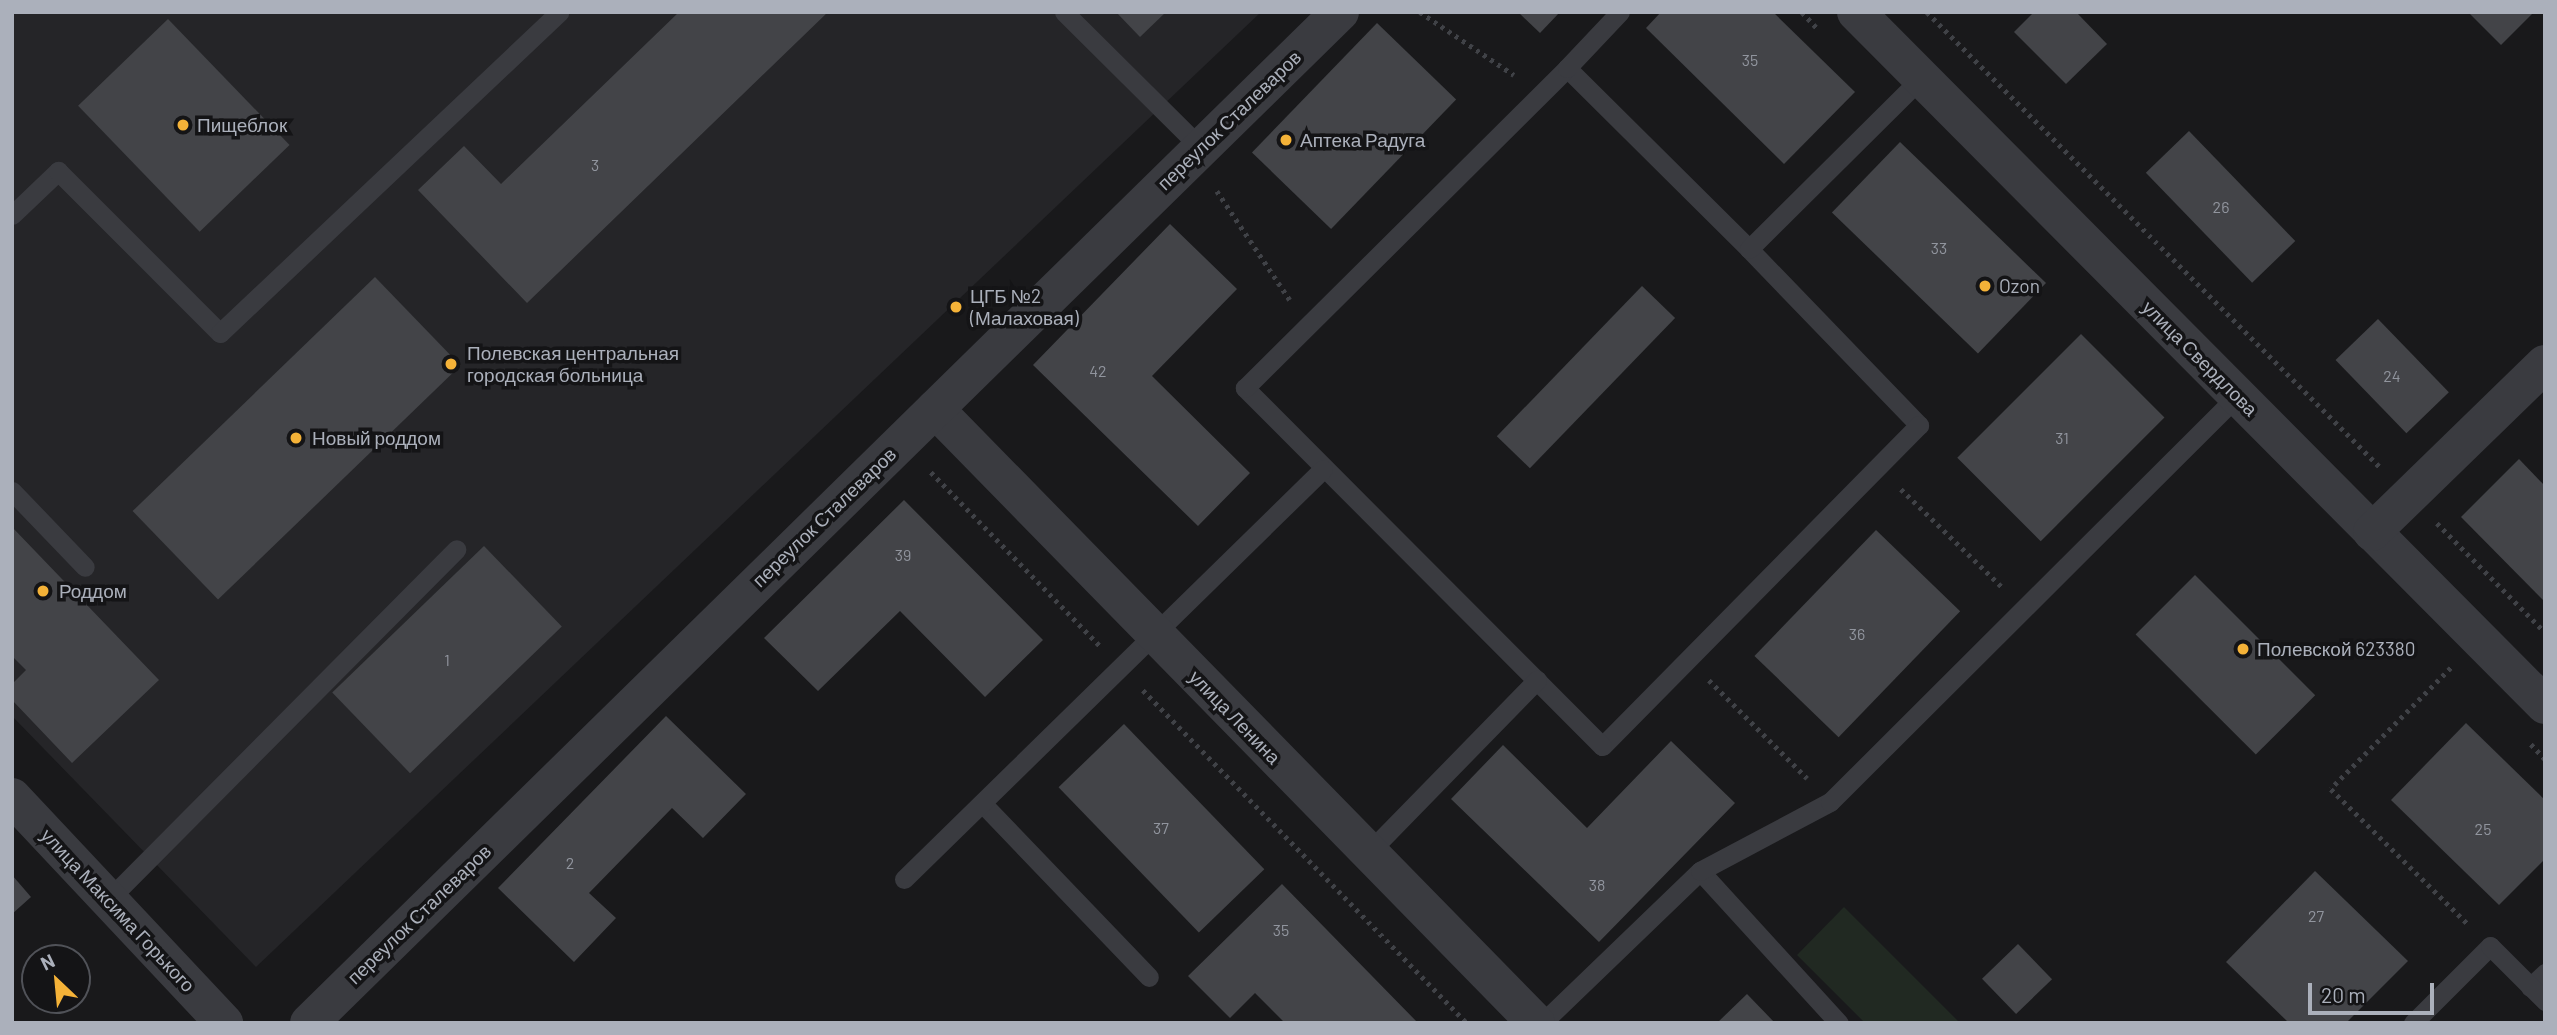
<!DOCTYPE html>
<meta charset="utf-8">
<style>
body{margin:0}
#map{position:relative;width:2557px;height:1035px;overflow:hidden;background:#19191b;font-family:Barlow,sans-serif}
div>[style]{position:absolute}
.built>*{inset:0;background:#252528}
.green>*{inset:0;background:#212922}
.building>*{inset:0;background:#434448;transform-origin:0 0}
.path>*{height:4.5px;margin-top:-2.25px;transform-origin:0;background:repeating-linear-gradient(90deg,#404247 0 3.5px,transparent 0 8.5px)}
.lane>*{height:19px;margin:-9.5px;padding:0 9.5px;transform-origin:9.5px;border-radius:9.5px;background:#3a3b40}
.street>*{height:38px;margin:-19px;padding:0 19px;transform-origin:19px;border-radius:19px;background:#3a3b40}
.dots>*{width:19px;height:19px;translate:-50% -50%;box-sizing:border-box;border:4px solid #141416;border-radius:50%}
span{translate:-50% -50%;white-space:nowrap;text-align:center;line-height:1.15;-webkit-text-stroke:7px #141416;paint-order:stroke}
.number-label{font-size:16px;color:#91959e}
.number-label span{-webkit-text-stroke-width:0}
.street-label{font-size:19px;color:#abb0bb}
.poi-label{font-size:19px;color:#abb0bb}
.left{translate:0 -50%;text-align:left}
.frame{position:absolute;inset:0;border:14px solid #abb0bb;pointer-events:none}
.north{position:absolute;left:21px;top:944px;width:70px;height:70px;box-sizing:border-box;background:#141416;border:2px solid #505258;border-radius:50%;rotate:334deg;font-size:19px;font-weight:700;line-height:28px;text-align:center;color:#abb0bb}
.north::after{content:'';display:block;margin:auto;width:24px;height:32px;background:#f4b238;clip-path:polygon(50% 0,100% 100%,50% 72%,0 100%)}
.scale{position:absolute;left:2308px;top:983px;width:126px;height:32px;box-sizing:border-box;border:4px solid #abb0bb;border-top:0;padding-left:9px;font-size:21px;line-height:24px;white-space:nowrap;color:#abb0bb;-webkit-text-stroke:5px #141416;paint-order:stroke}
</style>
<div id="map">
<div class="built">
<div style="clip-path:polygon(12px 12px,1261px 12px,256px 967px,12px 716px)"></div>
</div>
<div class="green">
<div style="clip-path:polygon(1844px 907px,1960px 1023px,1865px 1023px,1797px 955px)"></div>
</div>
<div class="building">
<div style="clip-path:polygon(679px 12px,828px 12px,527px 303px,418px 190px,464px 146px,501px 184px)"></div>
<div style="clip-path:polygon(1116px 12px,1166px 12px,1140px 37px)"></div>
<div style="clip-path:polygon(1518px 12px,1560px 12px,1540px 33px)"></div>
<div style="clip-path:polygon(1661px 12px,1773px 12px,1855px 92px,1784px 164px,1646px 28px)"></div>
<div style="clip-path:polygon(2034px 12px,2076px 12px,2107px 44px,2066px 84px,2014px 32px)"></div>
<div style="clip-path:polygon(2468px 12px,2534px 12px,2501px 45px)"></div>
<div style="left:168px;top:19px;width:175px;height:125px;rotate:46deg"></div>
<div style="left:1377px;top:23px;width:110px;height:180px;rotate:44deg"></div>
<div style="left:2189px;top:131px;width:153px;height:60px;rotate:46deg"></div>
<div style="left:1900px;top:142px;width:203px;height:98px;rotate:44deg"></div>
<div style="clip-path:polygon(1170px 224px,1237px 289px,1152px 376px,1250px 473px,1198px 526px,1033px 365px)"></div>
<div style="left:375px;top:277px;width:123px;height:337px;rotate:46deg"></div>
<div style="left:1642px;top:286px;width:46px;height:209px;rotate:44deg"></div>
<div style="left:2378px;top:319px;width:102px;height:59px;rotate:46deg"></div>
<div style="left:2081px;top:334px;width:118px;height:175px;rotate:45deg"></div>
<div style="clip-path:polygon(2519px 459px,2545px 486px,2545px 602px,2461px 517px)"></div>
<div style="clip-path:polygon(904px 500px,1043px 640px,985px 697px,900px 611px,818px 691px,764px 638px)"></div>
<div style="clip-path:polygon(12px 527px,159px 680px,72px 763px,12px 700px,12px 684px,26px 670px,12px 656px)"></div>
<div style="left:1876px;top:530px;width:117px;height:175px;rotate:44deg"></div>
<div style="left:484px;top:546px;width:112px;height:211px;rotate:46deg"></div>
<div style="left:2195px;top:575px;width:170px;height:84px;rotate:45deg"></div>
<div style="clip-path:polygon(666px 716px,746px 794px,703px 838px,672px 808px,589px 893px,616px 918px,574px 962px,498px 888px)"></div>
<div style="clip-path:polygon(2466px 723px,2545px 800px,2545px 859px,2499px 905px,2391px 800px)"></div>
<div style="left:1124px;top:724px;width:202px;height:91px;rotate:46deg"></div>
<div style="clip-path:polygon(1671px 741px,1735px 803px,1599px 942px,1451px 799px,1503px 745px,1587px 828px)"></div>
<div style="clip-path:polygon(2315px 871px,2408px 961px,2346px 1023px,2289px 1023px,2226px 962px)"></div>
<div style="clip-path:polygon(12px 875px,31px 897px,12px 914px)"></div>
<div style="clip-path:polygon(1282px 884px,1418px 1023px,1285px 1023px,1255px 993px,1230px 1018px,1188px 976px)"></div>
<div style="left:2018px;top:944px;width:49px;height:50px;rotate:46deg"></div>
<div style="clip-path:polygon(1747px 994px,1775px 1023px,1717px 1023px)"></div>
</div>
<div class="path">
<div style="left:1420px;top:12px;width:113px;rotate:33.8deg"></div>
<div style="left:1802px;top:12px;width:23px;rotate:47deg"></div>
<div style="left:1927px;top:12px;width:643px;rotate:45.13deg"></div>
<div style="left:1217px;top:191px;width:131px;rotate:56.2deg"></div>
<div style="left:931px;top:472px;width:243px;rotate:45.8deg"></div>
<div style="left:1901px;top:489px;width:142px;rotate:44.1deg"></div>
<div style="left:2437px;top:523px;width:153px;rotate:45.3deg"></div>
<div style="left:2451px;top:668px;width:170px;rotate:134.8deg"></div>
<div style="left:2331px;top:789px;width:191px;rotate:44.6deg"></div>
<div style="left:1709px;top:680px;width:139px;rotate:45deg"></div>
<div style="left:1143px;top:690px;width:465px;rotate:45.8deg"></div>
<div style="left:2531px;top:744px;width:21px;rotate:47deg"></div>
</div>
<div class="lane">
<div style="left:1064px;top:12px;width:193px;rotate:44.8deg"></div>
<div style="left:1567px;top:68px;width:257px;rotate:44.8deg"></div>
<div style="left:1749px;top:249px;width:245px;rotate:46deg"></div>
<div style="left:1919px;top:425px;width:451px;rotate:134.6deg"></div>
<div style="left:1602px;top:746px;width:506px;rotate:-134.92deg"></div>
<div style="left:1245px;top:388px;width:454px;rotate:-44.8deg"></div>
<div style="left:1567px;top:68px;width:77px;rotate:-46.6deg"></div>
<div style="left:12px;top:215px;width:64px;rotate:-43.7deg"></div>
<div style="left:58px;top:171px;width:229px;rotate:45deg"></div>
<div style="left:220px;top:333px;width:467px;rotate:-43.4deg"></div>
<div style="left:1749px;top:249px;width:243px;rotate:-44.8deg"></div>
<div style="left:12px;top:491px;width:105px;rotate:46.2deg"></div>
<div style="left:982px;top:803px;width:241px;rotate:46.2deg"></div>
<div style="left:1368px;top:853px;width:242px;rotate:-45.7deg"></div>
<div style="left:1700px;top:871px;width:206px;rotate:47.6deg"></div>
<div style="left:904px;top:879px;width:586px;rotate:-44.38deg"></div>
<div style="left:109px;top:899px;width:493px;rotate:-45.2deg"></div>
<div style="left:2530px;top:987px;width:21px;rotate:-43deg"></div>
<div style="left:1542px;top:1023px;width:219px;rotate:-43.9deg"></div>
<div style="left:1700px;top:871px;width:147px;rotate:-28deg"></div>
<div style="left:1830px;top:802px;width:575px;rotate:-44.93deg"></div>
<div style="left:2413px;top:1023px;width:109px;rotate:-45deg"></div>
<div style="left:2490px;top:946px;width:78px;rotate:45deg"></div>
</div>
<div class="street">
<div style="left:1856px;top:12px;width:977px;rotate:45.17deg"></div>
<div style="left:935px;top:409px;width:859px;rotate:45.61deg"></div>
<div style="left:2372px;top:532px;width:241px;rotate:-44.2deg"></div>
<div style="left:12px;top:797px;width:310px;rotate:46.8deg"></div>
<div style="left:309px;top:1023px;width:1444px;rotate:-44.44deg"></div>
</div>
<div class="dots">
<div style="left:183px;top:125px;background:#f4b238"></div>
<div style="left:1286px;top:140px;background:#f4b238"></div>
<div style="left:1985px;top:286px;background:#f4b238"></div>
<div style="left:956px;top:307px;background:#f4b238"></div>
<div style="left:451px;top:364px;background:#f4b238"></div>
<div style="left:296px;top:438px;background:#f4b238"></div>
<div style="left:43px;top:591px;background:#f4b238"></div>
<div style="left:2243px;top:649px;background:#f4b238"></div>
</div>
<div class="number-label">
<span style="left:1750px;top:60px">35</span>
<span style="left:595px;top:165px">3</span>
<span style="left:2221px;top:207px">26</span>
<span style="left:1939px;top:248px">33</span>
<span style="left:1098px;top:371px">42</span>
<span style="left:2392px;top:376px">24</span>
<span style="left:2062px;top:438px">31</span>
<span style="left:903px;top:555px">39</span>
<span style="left:1857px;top:634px">36</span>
<span style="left:447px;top:660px">1</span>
<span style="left:1161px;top:828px">37</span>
<span style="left:2483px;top:829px">25</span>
<span style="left:570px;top:863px">2</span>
<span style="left:1597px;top:885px">38</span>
<span style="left:2316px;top:916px">27</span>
<span style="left:1281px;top:930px">35</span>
</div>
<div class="street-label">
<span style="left:1229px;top:120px;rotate:-44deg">переулок Сталеваров</span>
<span style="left:2200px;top:358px;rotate:45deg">улица Свердлова</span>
<span style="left:824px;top:517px;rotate:-44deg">переулок Сталеваров</span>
<span style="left:1235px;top:717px;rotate:46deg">улица Ленина</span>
<span style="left:118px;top:910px;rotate:47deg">улица Максима Горького</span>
<span style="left:419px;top:914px;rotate:-44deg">переулок Сталеваров</span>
</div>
<div class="poi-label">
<span class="left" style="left:197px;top:125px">Пищеблок</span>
<span class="left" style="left:1300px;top:140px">Аптека Радуга</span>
<span class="left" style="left:1999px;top:286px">Ozon</span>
<span class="left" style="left:970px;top:307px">ЦГБ №2<br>(Малаховая)</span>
<span class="left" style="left:467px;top:364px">Полевская центральная<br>городская больница</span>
<span class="left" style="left:312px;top:438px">Новый роддом</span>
<span class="left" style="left:59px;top:591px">Роддом</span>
<span class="left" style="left:2257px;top:649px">Полевской 623380</span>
</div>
<div class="frame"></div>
<div class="north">N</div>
<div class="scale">20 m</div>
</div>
